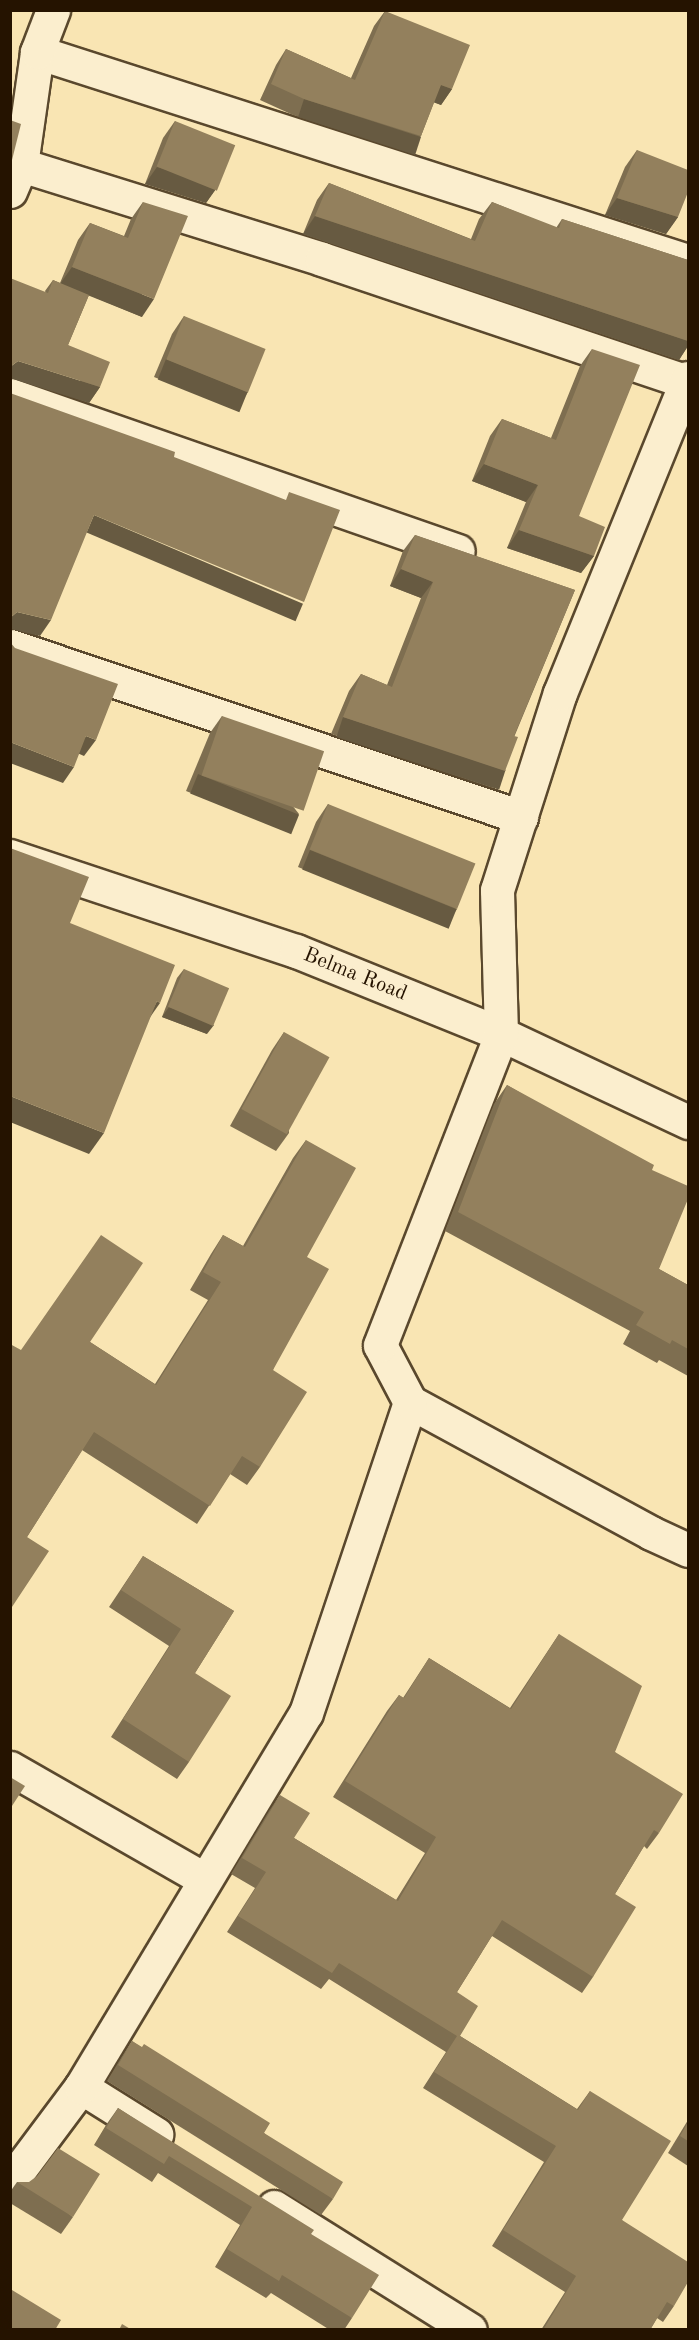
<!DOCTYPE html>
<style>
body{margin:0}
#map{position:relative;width:699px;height:2340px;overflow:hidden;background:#f9e5b3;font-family:"Old Standard TT",serif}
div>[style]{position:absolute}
.roads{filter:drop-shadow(2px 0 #5a482d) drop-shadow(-2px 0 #5a482d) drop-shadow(0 2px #5a482d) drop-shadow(0 -2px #5a482d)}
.minor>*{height:33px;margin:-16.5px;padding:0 16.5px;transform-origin:16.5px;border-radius:16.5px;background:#fbeece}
.wall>*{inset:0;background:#7e6e50}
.shaded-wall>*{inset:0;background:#675a41;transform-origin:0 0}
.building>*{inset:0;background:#93805d;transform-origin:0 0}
span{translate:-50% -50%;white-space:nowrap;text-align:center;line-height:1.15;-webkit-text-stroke:5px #fbeece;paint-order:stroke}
.street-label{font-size:21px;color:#251300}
.frame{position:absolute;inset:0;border:12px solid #251300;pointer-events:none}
</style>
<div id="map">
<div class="roads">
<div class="minor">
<div style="left:37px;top:52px;width:684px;rotate:17.8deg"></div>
<div style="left:21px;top:165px;width:315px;rotate:17.3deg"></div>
<div style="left:322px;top:259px;width:385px;rotate:18.6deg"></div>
<div style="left:10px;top:191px;width:28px;rotate:-67deg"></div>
<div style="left:21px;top:165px;width:114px;rotate:-81.9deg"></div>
<div style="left:37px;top:52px;width:45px;rotate:-69.1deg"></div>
<div style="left:10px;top:395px;width:474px;rotate:19.2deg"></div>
<div style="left:10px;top:646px;width:539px;rotate:18.5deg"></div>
<div style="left:10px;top:856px;width:301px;rotate:18.4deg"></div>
<div style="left:296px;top:951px;width:221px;rotate:22deg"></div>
<div style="left:501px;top:1034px;width:207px;rotate:25.2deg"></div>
<div style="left:410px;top:1402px;width:274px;rotate:28.5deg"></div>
<div style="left:651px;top:1533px;width:41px;rotate:24.7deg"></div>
<div style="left:10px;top:1768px;width:224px;rotate:29.8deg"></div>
<div style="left:81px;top:2087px;width:89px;rotate:32.1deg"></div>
<div style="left:10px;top:2182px;width:119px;rotate:-53.2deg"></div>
<div style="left:81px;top:2087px;width:436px;rotate:-59deg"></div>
<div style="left:306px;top:1713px;width:328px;rotate:-71.5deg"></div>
<div style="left:410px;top:1402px;width:64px;rotate:-117.8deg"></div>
<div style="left:380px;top:1345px;width:334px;rotate:-68.7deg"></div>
<div style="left:501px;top:1034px;width:144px;rotate:-91.6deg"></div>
<div style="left:497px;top:890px;width:207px;rotate:-72.3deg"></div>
<div style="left:560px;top:693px;width:340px;rotate:-67.9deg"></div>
<div style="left:274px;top:2207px;width:231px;rotate:32.1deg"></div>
</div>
</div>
<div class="wall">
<div style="clip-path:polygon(385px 11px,452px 89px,441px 105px,434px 102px,421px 136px,410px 152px,293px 115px,260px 100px,276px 65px,286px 49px,351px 78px,374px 26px)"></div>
<div style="clip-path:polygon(175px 121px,218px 186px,206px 203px,145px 184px,163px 138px)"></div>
<div style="clip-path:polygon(637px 150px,678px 217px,666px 234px,605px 215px,625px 167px)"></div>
<div style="clip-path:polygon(329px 183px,471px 239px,479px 219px,492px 202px,556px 228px,562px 219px,688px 260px,688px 346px,679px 360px,303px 234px,317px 200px)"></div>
<div style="clip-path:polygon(143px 202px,142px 317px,89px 295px,68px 345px,100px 387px,89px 403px,45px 291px,53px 280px,60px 283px,78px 240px,90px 223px,124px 236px,131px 219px)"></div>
<div style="clip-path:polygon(184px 316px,248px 392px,236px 410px,154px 377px,172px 334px)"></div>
<div style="clip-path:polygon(592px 349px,579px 516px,594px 556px,581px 573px,507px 548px,526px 502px,472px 481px,490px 436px,502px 419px,551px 438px,580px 366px)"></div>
<div style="clip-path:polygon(415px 535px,575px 590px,493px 788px,331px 734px,349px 691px,361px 674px,387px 685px,421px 598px,390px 586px,403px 551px)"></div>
<div style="clip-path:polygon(222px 716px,299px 814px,287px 831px,186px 791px,210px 733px)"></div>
<div style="clip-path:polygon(328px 804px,457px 909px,445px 926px,298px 867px,316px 822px)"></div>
<div style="clip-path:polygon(184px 969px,207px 1034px,162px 1017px,177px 978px)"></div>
<div style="clip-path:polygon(284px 1032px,289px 1133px,276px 1151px,230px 1126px,272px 1050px)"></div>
<div style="clip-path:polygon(507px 1085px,652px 1170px,659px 1269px,688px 1285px,688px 1376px,659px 1360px,657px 1363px,623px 1344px,630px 1331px,445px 1231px,494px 1104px)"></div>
<div style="clip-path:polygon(306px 1140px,307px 1257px,273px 1370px,260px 1467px,247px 1485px,230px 1474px,197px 1524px,82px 1450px,27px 1537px,21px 1350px,90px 1342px,155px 1384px,208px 1300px,190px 1290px,211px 1254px,223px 1235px,243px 1246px,293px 1158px)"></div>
<div style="clip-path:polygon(143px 1556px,234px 1611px,195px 1673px,189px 1762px,177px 1779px,111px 1737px,169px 1646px,109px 1607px)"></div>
<div style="clip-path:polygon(559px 1634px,615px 1752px,659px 1833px,647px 1849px,644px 1846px,615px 1894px,593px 1977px,582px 1993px,492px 1936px,457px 1992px,460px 2036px,577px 2109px,590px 2091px,622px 2220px,674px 2306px,663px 2322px,657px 2318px,650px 2330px,541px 2330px,565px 2292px,492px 2246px,544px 2162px,423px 2088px,446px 2052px,329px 1979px,321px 1989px,227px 1932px,255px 1888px,231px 1874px,269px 1811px,280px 1795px,294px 1838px,396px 1900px,425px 1853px,333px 1797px,387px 1711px,399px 1695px,403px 1698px,429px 1658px,510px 1708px)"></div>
<div style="clip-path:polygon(132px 2041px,264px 2133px,333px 2199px,321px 2215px,107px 2081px,121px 2058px)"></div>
<div style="clip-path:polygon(118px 2108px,311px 2234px,352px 2318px,344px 2330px,330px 2330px,271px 2293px,266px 2298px,215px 2267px,240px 2225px,158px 2173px,152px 2182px,94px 2145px,106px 2125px)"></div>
<div style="clip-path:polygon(688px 2120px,688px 2166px,668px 2153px)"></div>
<div style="clip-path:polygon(17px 2182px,29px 2182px,73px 2217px,61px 2234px,10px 2203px,10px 2192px)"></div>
</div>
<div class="shaded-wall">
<div style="clip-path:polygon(441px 85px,452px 89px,441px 105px,430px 101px)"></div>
<div style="left:304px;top:99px;width:123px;height:19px;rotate:18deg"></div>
<div style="clip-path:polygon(157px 167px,218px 186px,206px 203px,145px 184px)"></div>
<div style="clip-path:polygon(617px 198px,678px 217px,666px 234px,605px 215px)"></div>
<div style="clip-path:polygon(315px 216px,688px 341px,688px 346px,679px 360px,303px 234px)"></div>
<div style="clip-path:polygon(72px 267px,154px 299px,142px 317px,60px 284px)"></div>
<div style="left:166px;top:359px;width:88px;height:22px;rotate:22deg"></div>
<div style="clip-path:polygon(18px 361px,100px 387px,89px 403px,10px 378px,10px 367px)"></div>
<div style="clip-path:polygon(484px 464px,538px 485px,526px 502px,472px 481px)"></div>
<div style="left:94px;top:515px;width:227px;height:19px;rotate:23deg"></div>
<div style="clip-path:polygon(519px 530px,594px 556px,581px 573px,507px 548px)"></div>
<div style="clip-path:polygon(401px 569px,433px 582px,421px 598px,390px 586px)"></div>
<div style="clip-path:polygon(17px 612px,51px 620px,40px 636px,10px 629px,10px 618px)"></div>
<div style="left:343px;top:717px;width:171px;height:21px;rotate:18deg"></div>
<div style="clip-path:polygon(86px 736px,96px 740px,84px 756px,75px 752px)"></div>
<div style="clip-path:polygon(10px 742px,74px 767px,63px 783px,10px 763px)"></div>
<div style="left:198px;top:774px;width:109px;height:21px;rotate:22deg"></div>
<div style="left:310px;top:850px;width:158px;height:21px;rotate:22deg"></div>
<div style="clip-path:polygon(157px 1001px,160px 1003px,146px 1023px)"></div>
<div style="clip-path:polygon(169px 1007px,214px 1025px,207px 1034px,162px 1017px)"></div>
<div style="clip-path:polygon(10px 1096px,104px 1133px,89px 1154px,10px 1122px)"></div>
</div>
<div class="building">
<div style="clip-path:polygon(385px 11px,470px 45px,452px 89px,441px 85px,421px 136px,304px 99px,271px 84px,286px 49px,355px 80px)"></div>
<div style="clip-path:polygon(10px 120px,21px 124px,10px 168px)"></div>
<div style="left:175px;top:121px;width:65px;height:49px;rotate:22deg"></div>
<div style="clip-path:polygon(637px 150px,688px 170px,688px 192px,678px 217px,617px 198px)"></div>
<div style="clip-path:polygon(329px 183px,475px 241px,492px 202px,559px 228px,562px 219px,688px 260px,688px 341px,315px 216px)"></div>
<div style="clip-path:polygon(143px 202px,188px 216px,154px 299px,72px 267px,90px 223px,128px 238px)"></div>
<div style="clip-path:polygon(10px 278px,48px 293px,53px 280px,89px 295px,68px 345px,110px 362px,100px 387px,18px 361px,10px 367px)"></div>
<div style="left:184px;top:316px;width:88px;height:47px;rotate:22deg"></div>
<div style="clip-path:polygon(592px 349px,640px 365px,579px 516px,605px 527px,594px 556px,519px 530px,538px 485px,484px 464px,502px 419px,556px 440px)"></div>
<div style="clip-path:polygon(10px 393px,175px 452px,174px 457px,286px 500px,289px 492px,340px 510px,304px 602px,94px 515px,51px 620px,17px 612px,10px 618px)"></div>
<div style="clip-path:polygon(415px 535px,575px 590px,514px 736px,518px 737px,505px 771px,343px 717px,361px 674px,392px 687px,433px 582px,401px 569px)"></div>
<div style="clip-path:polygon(10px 642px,15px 648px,118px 684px,96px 740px,86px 736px,74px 767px,10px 742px)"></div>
<div style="left:222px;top:716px;width:108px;height:63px;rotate:19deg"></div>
<div style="left:328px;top:804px;width:159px;height:49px;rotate:22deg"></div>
<div style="clip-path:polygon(10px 848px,89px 877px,70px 923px,175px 965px,160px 1003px,157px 1001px,104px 1133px,10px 1096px)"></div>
<div style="left:184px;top:969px;width:49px;height:41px;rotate:23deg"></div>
<div style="left:284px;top:1032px;width:52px;height:88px;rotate:29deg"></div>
<div style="clip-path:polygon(507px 1085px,654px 1165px,652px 1170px,688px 1186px,688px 1199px,659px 1269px,688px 1285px,688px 1349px,672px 1340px,670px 1344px,636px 1325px,644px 1312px,458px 1212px)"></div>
<div style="clip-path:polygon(306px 1140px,356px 1168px,307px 1257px,329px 1269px,273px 1370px,307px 1392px,260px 1467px,242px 1456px,210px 1506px,94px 1432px,27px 1537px,49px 1551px,10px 1610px,10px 1344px,21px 1350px,101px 1235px,143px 1263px,90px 1342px,156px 1385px,221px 1282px,203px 1272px,223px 1235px,245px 1247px)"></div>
<div style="clip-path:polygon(143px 1556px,234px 1611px,195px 1673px,231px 1696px,189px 1762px,123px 1719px,181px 1629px,121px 1590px)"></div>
<div style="clip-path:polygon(559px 1634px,642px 1686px,615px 1752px,683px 1794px,659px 1833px,654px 1830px,615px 1894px,636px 1907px,593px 1977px,502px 1920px,457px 1992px,478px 2006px,460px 2036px,578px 2110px,590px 2091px,671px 2141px,622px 2220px,688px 2262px,688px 2282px,674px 2306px,667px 2302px,650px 2330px,543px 2330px,576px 2276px,503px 2230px,556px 2146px,434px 2072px,457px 2036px,339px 1963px,332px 1973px,238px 1916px,266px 1872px,242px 1858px,280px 1795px,310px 1813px,294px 1838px,398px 1901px,436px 1837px,345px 1781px,399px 1695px,404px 1698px,429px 1658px,511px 1709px)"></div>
<div style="clip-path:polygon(10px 1777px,25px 1786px,10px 1809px)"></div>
<div style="clip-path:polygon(132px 2041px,142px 2047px,144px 2044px,270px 2123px,264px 2133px,343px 2182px,333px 2199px,118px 2065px)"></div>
<div style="clip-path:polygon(118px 2108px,314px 2230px,311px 2234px,379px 2275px,352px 2318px,282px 2275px,279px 2281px,227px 2249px,252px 2207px,169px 2156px,164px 2164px,106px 2128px)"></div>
<div style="clip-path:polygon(688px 2122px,688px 2141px,680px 2136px)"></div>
<div style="clip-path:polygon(58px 2148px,100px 2174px,73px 2217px,17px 2182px,29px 2182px,37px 2176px)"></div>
<div style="clip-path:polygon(12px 2290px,61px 2320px,55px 2330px,10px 2330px,10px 2293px)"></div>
<div style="clip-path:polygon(122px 2324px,132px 2330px,119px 2330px)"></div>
</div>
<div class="street-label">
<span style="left:355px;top:975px;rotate:22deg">Belma Road</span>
</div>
<div class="frame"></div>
</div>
